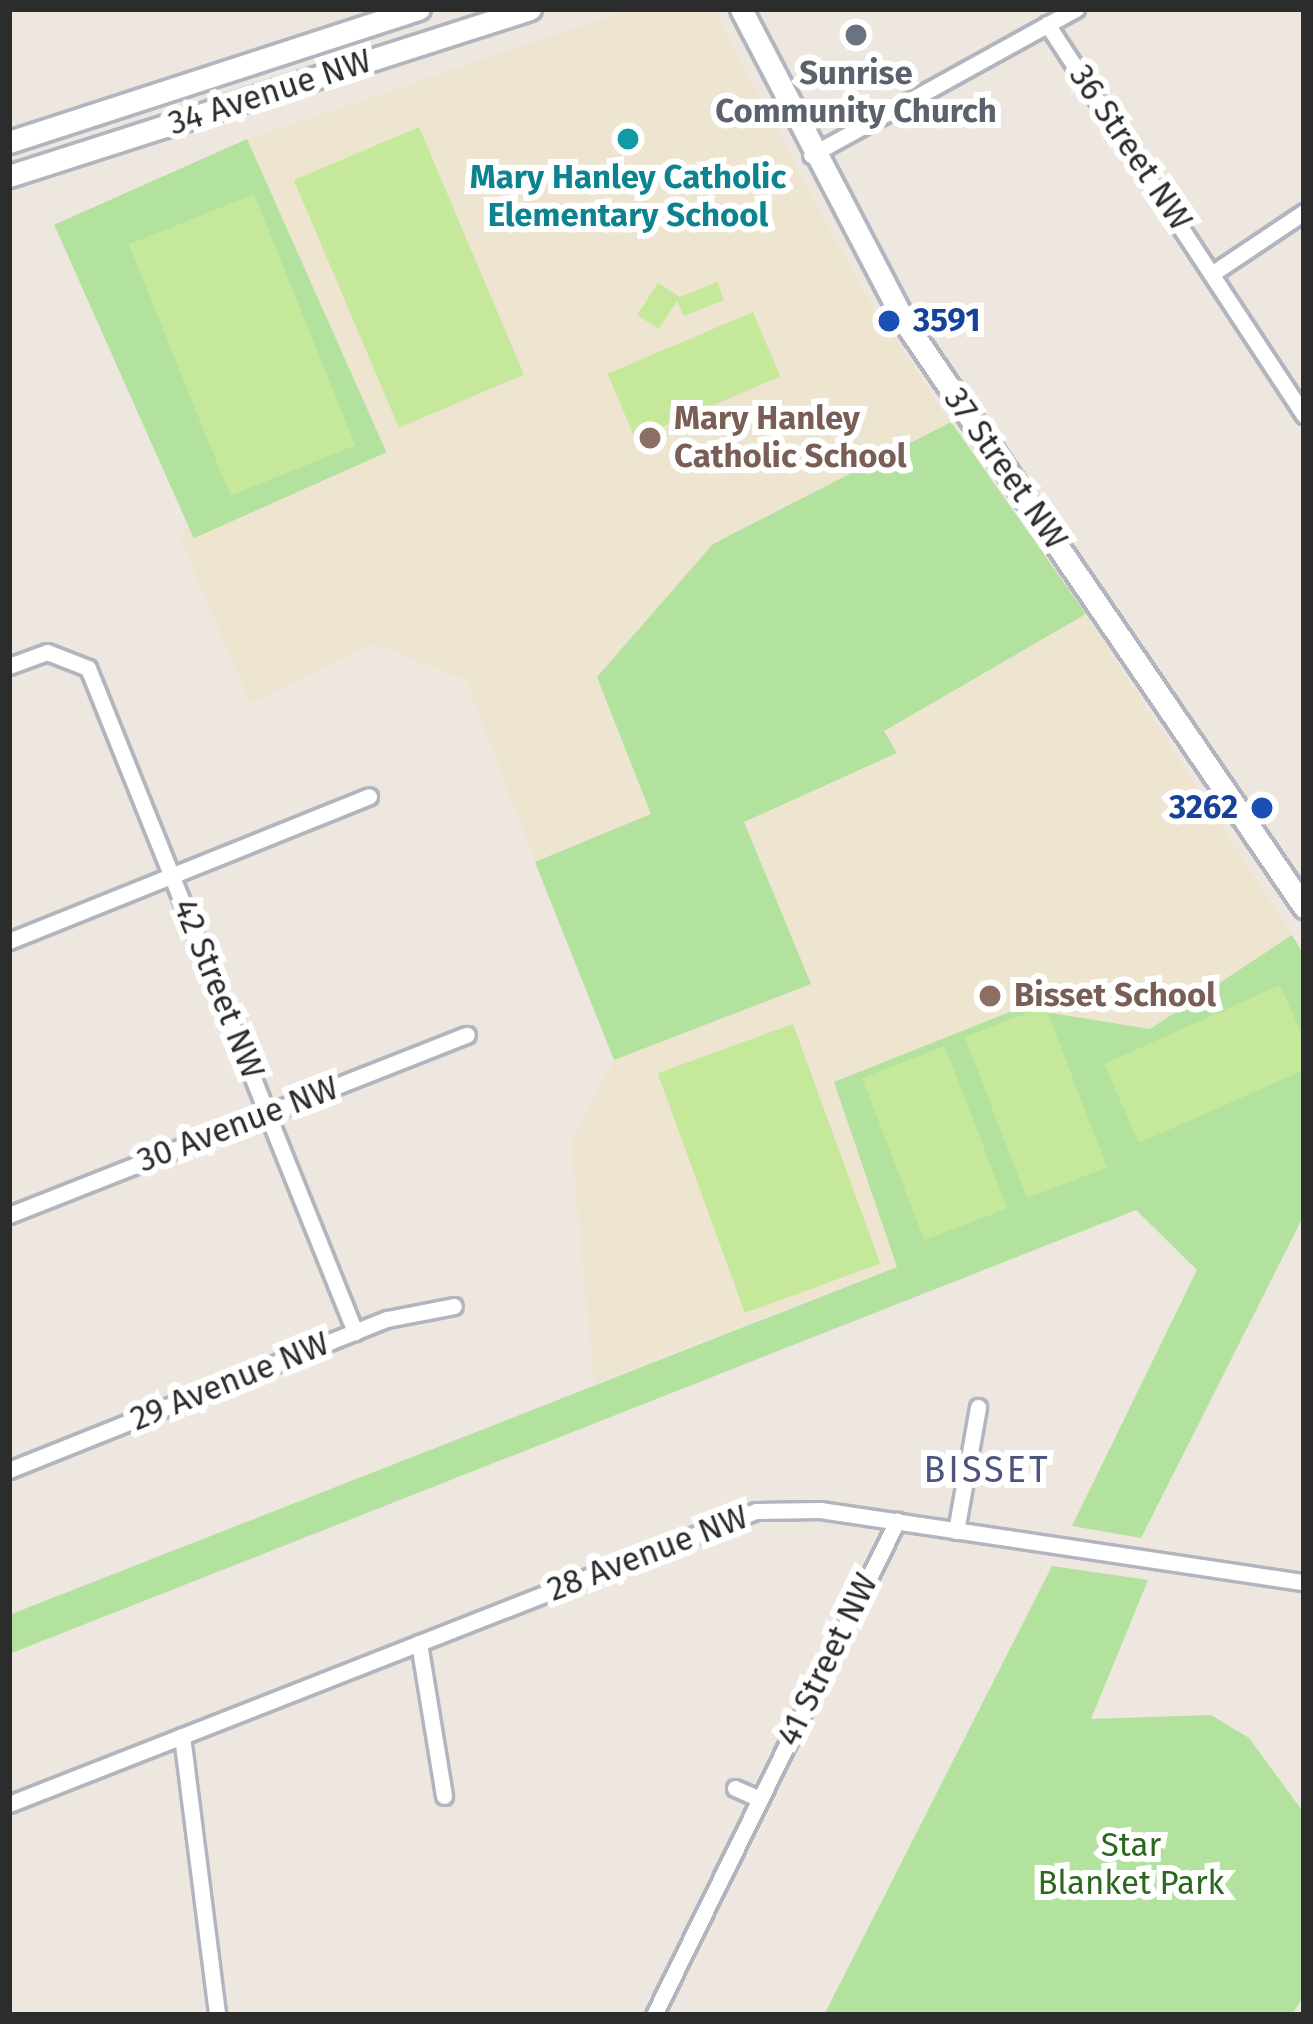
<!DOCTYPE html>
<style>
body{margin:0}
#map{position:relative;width:1313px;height:2024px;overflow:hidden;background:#ede7df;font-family:"Fira Sans",sans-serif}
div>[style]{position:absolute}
.education>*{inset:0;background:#eee5d0}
.green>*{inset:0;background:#b3e19e;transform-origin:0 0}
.pitch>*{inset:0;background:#c5e89b;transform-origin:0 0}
.roads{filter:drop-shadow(3px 0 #b2b5bf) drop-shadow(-3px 0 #b2b5bf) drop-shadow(0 3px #b2b5bf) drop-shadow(0 -3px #b2b5bf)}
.street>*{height:15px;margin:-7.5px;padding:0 7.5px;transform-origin:7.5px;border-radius:7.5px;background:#fff}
.secondary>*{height:21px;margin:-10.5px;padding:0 10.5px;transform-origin:10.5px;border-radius:10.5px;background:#fff}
.dots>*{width:33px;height:33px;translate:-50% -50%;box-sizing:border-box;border:6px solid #fff;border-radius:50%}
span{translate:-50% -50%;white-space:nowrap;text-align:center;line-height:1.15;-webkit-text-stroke:12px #fff;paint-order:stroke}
.worship-label{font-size:33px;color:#5b616d;font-weight:700}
.street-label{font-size:33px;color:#2c2c2c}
.culture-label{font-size:33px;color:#0d838f;font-weight:700}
.transit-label{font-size:33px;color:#164399;font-weight:700}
.left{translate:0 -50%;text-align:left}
.right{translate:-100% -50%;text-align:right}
.education-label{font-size:33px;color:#785e54;font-weight:700}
.park-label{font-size:33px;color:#2b681e}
.neighbourhood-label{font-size:36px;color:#4e557c;letter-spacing:3px}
.frame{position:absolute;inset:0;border:12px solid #2c2c2c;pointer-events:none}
</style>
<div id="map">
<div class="education">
<div style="clip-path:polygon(632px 9px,713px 9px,858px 282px,951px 422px,713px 544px,597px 677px,651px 814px,535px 862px,466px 680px,373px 644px,250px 703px,177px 532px,386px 453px,247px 139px)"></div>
<div style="clip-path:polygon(1086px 614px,1292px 935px,1149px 1029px,1020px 1008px,834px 1082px,898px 1266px,594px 1383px,571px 1142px,614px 1060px,811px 984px,744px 822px,896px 754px,883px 732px)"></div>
</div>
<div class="green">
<div style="left:247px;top:139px;width:343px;height:211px;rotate:66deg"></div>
<div style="clip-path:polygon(951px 422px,1086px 614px,884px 731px,897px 753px,744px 822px,811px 984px,614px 1060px,535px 862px,651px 814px,597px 677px,713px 544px)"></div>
<div style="clip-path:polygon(1292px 935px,1304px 955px,1304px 1215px,1141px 1538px,1072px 1526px,1197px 1270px,1136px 1210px,9px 1654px,9px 1615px,897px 1267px,834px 1082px,1020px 1008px,1150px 1029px)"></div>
<div style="clip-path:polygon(1052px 1566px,1148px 1580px,1091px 1719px,1211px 1715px,1249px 1738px,1304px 1813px,1304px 1995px,1292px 2015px,824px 2015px)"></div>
</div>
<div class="pitch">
<div style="left:419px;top:127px;width:269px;height:136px;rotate:67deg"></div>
<div style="left:254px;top:194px;width:271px;height:135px;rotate:68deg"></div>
<div style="clip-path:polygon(717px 282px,724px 300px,684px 316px,677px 301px,659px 329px,637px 315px,658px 283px,680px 297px)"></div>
<div style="left:753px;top:312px;width:70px;height:158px;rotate:67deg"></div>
<div style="clip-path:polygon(1280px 985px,1304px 1039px,1304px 1070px,1139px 1143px,1104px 1064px)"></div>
<div style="left:1045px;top:1006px;width:173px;height:86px;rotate:69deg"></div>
<div style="left:793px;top:1024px;width:255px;height:144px;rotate:70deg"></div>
<div style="left:945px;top:1046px;width:174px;height:89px;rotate:69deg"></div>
</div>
<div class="roads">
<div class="street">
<div style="left:1047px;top:24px;width:468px;rotate:56.7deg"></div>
<div style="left:811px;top:155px;width:303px;rotate:-28.9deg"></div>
<div style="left:1213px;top:273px;width:110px;rotate:-33.8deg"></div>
<div style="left:9px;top:666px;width:40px;rotate:-20.2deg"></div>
<div style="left:47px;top:652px;width:44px;rotate:21.3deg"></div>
<div style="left:88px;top:668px;width:716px;rotate:68.09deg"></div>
<div style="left:9px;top:941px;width:388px;rotate:-21.9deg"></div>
<div style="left:9px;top:1215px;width:492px;rotate:-21.5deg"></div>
<div style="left:9px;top:1470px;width:407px;rotate:-21.8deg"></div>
<div style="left:387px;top:1319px;width:68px;rotate:-11deg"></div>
<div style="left:956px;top:1531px;width:126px;rotate:-79.9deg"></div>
<div style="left:419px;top:1643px;width:155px;rotate:80.7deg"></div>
<div style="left:182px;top:1736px;width:281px;rotate:82.8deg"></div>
<div style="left:735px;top:1788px;width:27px;rotate:24deg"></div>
<div style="left:9px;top:1804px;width:802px;rotate:-21.42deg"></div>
<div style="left:756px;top:1511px;width:64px;rotate:-0.9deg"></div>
<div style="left:820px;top:1510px;width:489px;rotate:8.5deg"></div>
<div style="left:654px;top:2015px;width:551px;rotate:-63.81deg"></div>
</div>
<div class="secondary">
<div style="left:741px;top:9px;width:352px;rotate:62.4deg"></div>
<div style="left:904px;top:321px;width:710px;rotate:55.68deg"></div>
<div style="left:9px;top:142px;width:431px;rotate:-18deg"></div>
<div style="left:9px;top:176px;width:547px;rotate:-17.77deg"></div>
</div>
</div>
<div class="dots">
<div style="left:856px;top:35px;background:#6b7280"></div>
<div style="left:628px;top:139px;background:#0f9aa8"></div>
<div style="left:889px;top:321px;background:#1a4fb4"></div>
<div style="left:650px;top:438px;background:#8d6e63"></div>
<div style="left:1262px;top:808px;background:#1a4fb4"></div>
<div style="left:990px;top:996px;background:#8d6e63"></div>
</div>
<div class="worship-label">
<span style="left:856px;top:93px">Sunrise<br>Community Church</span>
</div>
<div class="street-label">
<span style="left:270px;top:93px;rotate:-18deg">34 Avenue NW</span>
<span style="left:1130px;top:148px;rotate:56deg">36 Street NW</span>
<span style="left:1005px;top:469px;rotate:55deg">37 Street NW</span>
<span style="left:218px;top:989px;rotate:68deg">42 Street NW</span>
<span style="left:238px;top:1125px;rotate:-21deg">30 Avenue NW</span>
<span style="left:230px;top:1382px;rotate:-22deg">29 Avenue NW</span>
<span style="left:648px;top:1554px;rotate:-21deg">28 Avenue NW</span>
<span style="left:828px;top:1660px;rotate:-64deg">41 Street NW</span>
</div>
<div class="culture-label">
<span style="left:628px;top:197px">Mary Hanley Catholic<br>Elementary School</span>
</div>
<div class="transit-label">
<span class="left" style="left:913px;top:321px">3591</span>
<span class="right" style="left:1238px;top:808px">3262</span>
</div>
<div class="education-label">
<span class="left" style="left:674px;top:438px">Mary Hanley<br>Catholic School</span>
<span class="left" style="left:1014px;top:996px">Bisset School</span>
</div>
<div class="park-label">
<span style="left:1131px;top:1865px">Star<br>Blanket Park</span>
</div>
<div class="neighbourhood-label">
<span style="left:987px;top:1471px">BISSET</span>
</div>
<div class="frame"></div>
</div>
